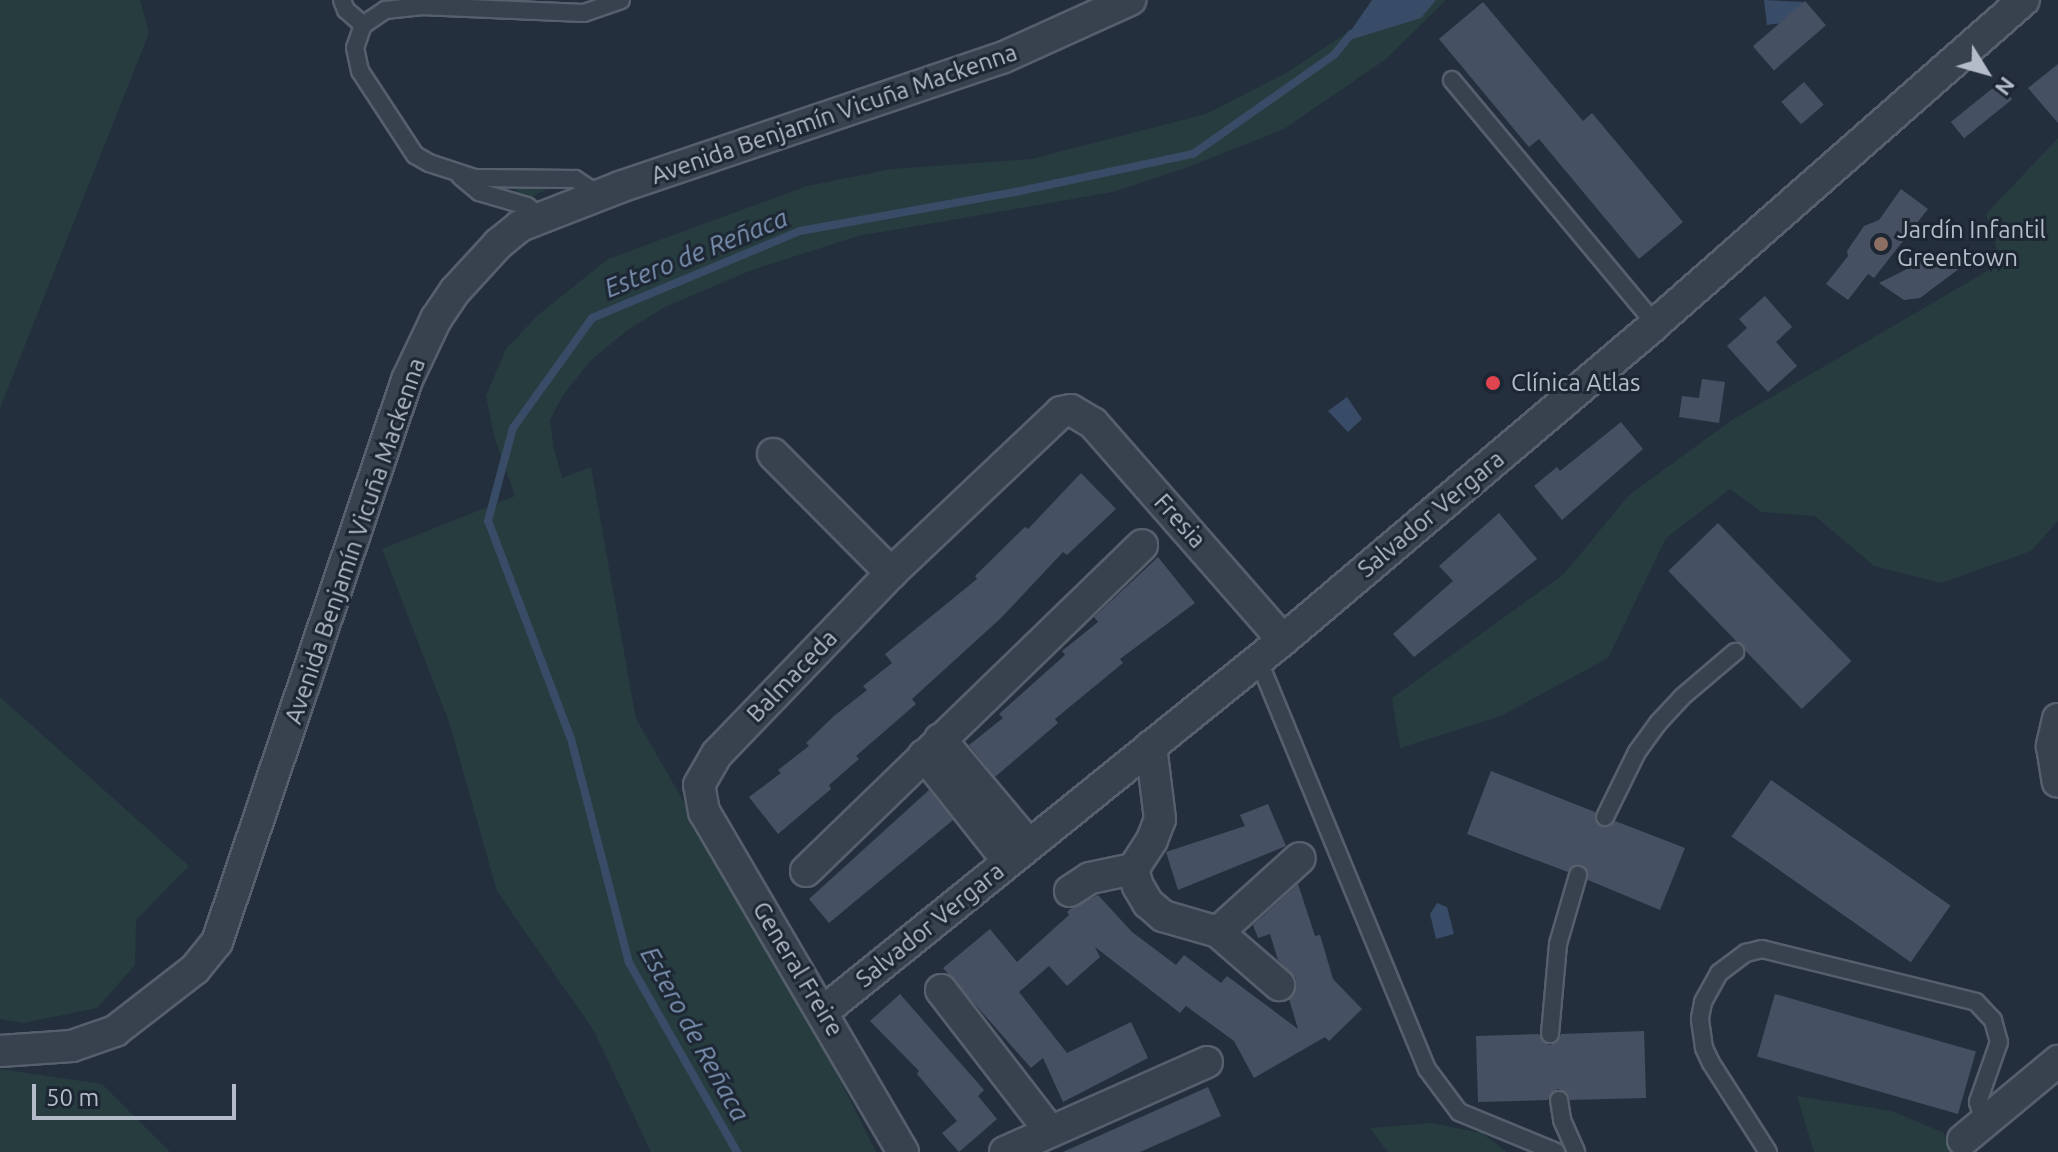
<!DOCTYPE html>
<meta charset="utf-8">
<style>
body{margin:0}
#map{position:relative;width:2058px;height:1152px;overflow:hidden;background:#242f3e;font-family:Ubuntu,sans-serif}
div>[style]{position:absolute}
.green>*{inset:0;background:#263c3f}
.water>*{inset:0;background:#394c67}
.stream>*{height:8px;margin:-4px;padding:0 4px;transform-origin:4px;border-radius:4px;background:#394c67}
.building>*{inset:0;background:#455162;transform-origin:0 0}
.roads{filter:drop-shadow(2px 0 #565f6c) drop-shadow(-2px 0 #565f6c) drop-shadow(0 2px #565f6c) drop-shadow(0 -2px #565f6c)}
.lane>*{height:16px;margin:-8px;padding:0 8px;transform-origin:8px;border-radius:8px;background:#38414e}
.street>*{height:30px;margin:-15px;padding:0 15px;transform-origin:15px;border-radius:15px;background:#38414e}
.dots>*{width:22px;height:22px;translate:-50% -50%;box-sizing:border-box;border:4px solid #1d2633;border-radius:50%}
span{translate:-50% -50%;white-space:nowrap;text-align:center;line-height:1.15;-webkit-text-stroke:6px #1d2633;paint-order:stroke}
.street-label{font-size:24px;color:#b4bcc9}
.poi-label{font-size:24px;color:#b4bcc9}
.left{translate:0 -50%;text-align:left}
.water-label{font-size:26px;color:#7c92b1;font-style:italic}
.north{position:absolute;left:1946px;top:32px;width:80px;height:80px;-webkit-text-stroke:6px #1d2633;paint-order:stroke;rotate:127deg;font-size:22px;font-weight:700;line-height:32px;text-align:center;color:#b4bcc9}
.north::after{content:'';display:block;margin:auto;width:28px;height:36px;background:#b4bcc9;clip-path:polygon(50% 0,100% 100%,50% 72%,0 100%)}
.scale{position:absolute;left:32px;top:1084px;width:204px;height:36px;box-sizing:border-box;border:4px solid #b4bcc9;border-top:0;padding-left:10px;font-size:24px;line-height:28px;white-space:nowrap;color:#b4bcc9;-webkit-text-stroke:6px #1d2633;paint-order:stroke}
</style>
<div id="map">
<div class="green">
<div style="clip-path:polygon(0 0,140px 0,149px 33px,0 408px)"></div>
<div style="clip-path:polygon(1385px 0,1446px 0,1386px 59px,1284px 129px,1191px 166px,1113px 192px,858px 236px,752px 270px,665px 307px,629px 329px,591px 360px,563px 395px,550px 420px,554px 449px,562px 478px,591px 467px,636px 719px,811px 1022px,876px 1152px,651px 1152px,594px 1031px,497px 891px,449px 722px,382px 549px,515px 496px,495px 439px,486px 396px,506px 349px,538px 315px,608px 259px,807px 186px,892px 169px,1031px 159px,1206px 114px,1288px 72px,1348px 32px)"></div>
<div style="clip-path:polygon(2058px 138px,2058px 521px,2031px 551px,1941px 583px,1874px 566px,1815px 516px,1761px 512px,1730px 489px,1666px 538px,1608px 658px,1501px 716px,1400px 748px,1392px 698px,1564px 574px,1629px 495px,1732px 420px,2001px 263px,1986px 214px)"></div>
<div style="clip-path:polygon(525px 184px,556px 185px,531px 197px,509px 195px)"></div>
<div style="clip-path:polygon(0 697px,189px 866px,136px 920px,135px 965px,97px 1008px,23px 1023px,0 1019px)"></div>
<div style="clip-path:polygon(0 1069px,102px 1084px,170px 1152px,0 1152px)"></div>
<div style="clip-path:polygon(1797px 1096px,1892px 1111px,1944px 1133px,1949px 1152px,1814px 1152px)"></div>
<div style="clip-path:polygon(1431px 1123px,1482px 1133px,1507px 1152px,1388px 1152px,1370px 1128px)"></div>
</div>
<div class="water">
<div style="clip-path:polygon(1372px 0,1436px 0,1421px 18px,1343px 42px)"></div>
<div style="clip-path:polygon(1764px 0,1803px 2px,1805px 20px,1767px 25px)"></div>
<div style="clip-path:polygon(1347px 397px,1362px 419px,1348px 432px,1328px 411px)"></div>
<div style="clip-path:polygon(1437px 903px,1447px 907px,1454px 934px,1436px 939px,1430px 914px)"></div>
</div>
<div class="stream">
<div style="left:737px;top:1152px;width:218px;rotate:-119.7deg"></div>
<div style="left:629px;top:963px;width:231px;rotate:-104.5deg"></div>
<div style="left:571px;top:739px;width:233px;rotate:-110.8deg"></div>
<div style="left:488px;top:521px;width:96px;rotate:-75deg"></div>
<div style="left:513px;top:428px;width:135px;rotate:-54.3deg"></div>
<div style="left:592px;top:318px;width:225px;rotate:-22.7deg"></div>
<div style="left:800px;top:231px;width:219px;rotate:-10.3deg"></div>
<div style="left:1015px;top:192px;width:182px;rotate:-12.1deg"></div>
<div style="left:1193px;top:154px;width:172px;rotate:-35.1deg"></div>
<div style="left:1334px;top:55px;width:27px;rotate:-51deg"></div>
</div>
<div class="building">
<div style="left:1805px;top:1px;width:32px;height:69px;rotate:49deg"></div>
<div style="clip-path:polygon(1483px 2px,1583px 121px,1592px 113px,1683px 222px,1639px 259px,1539px 139px,1529px 147px,1439px 39px)"></div>
<div style="clip-path:polygon(2058px 64px,2058px 123px,2028px 88px)"></div>
<div style="left:1804px;top:82px;width:30px;height:30px;rotate:49deg"></div>
<div style="left:1999px;top:83px;width:21px;height:62px;rotate:51deg"></div>
<div style="clip-path:polygon(1901px 189px,1928px 209px,1874px 278px,1868px 274px,1848px 300px,1826px 284px,1848px 256px,1847px 251px,1864px 226px,1879px 220px)"></div>
<div style="clip-path:polygon(1945px 250px,1960px 268px,1920px 298px,1904px 300px,1879px 283px)"></div>
<div style="clip-path:polygon(1765px 296px,1792px 327px,1776px 342px,1797px 366px,1768px 392px,1727px 346px,1747px 328px,1739px 319px)"></div>
<div style="clip-path:polygon(1702px 379px,1725px 382px,1719px 423px,1679px 417px,1682px 396px,1699px 398px)"></div>
<div style="clip-path:polygon(1621px 422px,1643px 449px,1562px 520px,1534px 486px,1557px 467px,1560px 471px)"></div>
<div style="clip-path:polygon(1081px 473px,1116px 509px,1067px 555px,1063px 552px,1001px 618px,912px 699px,916px 704px,856px 756px,859px 759px,829px 785px,831px 789px,778px 834px,749px 797px,781px 773px,778px 770px,809px 746px,806px 743px,834px 716px,867px 690px,863px 686px,892px 663px,885px 654px,977px 579px,975px 576px,1025px 527px,1028px 529px)"></div>
<div style="clip-path:polygon(1499px 513px,1537px 559px,1414px 657px,1393px 634px,1453px 581px,1439px 566px)"></div>
<div style="left:1718px;top:523px;width:192px;height:69px;rotate:46deg"></div>
<div style="clip-path:polygon(1158px 557px,1195px 603px,1120px 659px,1123px 663px,1055px 719px,1058px 723px,995px 777px,969px 745px,1003px 718px,999px 714px,1065px 655px,1062px 651px,1098px 622px,1094px 617px)"></div>
<div style="clip-path:polygon(1491px 771px,1595px 812px,1596px 822px,1601px 827px,1610px 826px,1615px 821px,1685px 848px,1660px 910px,1588px 880px,1588px 872px,1582px 865px,1575px 865px,1568px 872px,1467px 834px)"></div>
<div style="left:1771px;top:780px;width:219px;height:69px;rotate:35deg"></div>
<div style="clip-path:polygon(929px 790px,953px 820px,829px 923px,809px 899px)"></div>
<div style="clip-path:polygon(1268px 804px,1286px 846px,1178px 890px,1166px 852px,1245px 826px,1240px 815px)"></div>
<div style="clip-path:polygon(1298px 884px,1315px 936px,1320px 935px,1333px 979px,1362px 1009px,1329px 1041px,1325px 1037px,1254px 1078px,1234px 1041px,1186px 1006px,1180px 1013px,1095px 947px,1100px 957px,1067px 986px,1049px 966px,1019px 992px,1067px 1053px,1131px 1022px,1148px 1058px,1063px 1102px,1043px 1058px,1031px 1068px,943px 968px,990px 929px,1017px 962px,1069px 915px,1067px 912px,1070px 909px,1098px 895px,1132px 932px,1176px 965px,1184px 955px,1221px 983px,1227px 976px,1298px 1029px,1289px 999px,1296px 989px,1296px 978px,1278px 960px,1270px 934px,1258px 938px,1253px 925px)"></div>
<div style="clip-path:polygon(900px 994px,984px 1090px,978px 1096px,997px 1119px,959px 1152px,942px 1133px,957px 1121px,917px 1074px,919px 1071px,870px 1021px)"></div>
<div style="left:1775px;top:994px;width:209px;height:65px;rotate:16deg"></div>
<div style="clip-path:polygon(1644px 1031px,1646px 1098px,1570px 1100px,1567px 1093px,1558px 1089px,1552px 1092px,1548px 1100px,1478px 1102px,1476px 1036px,1539px 1034px,1543px 1042px,1550px 1045px,1558px 1041px,1561px 1034px)"></div>
<div style="clip-path:polygon(1208px 1087px,1221px 1116px,1199px 1126px,1140px 1152px,1063px 1152px)"></div>
</div>
<div class="roads">
<div class="lane">
<div style="left:342px;top:0;width:11px;rotate:68deg"></div>
<div style="left:346px;top:10px;width:23px;rotate:41deg"></div>
<div style="left:1452px;top:80px;width:317px;rotate:50.2deg"></div>
<div style="left:460px;top:176px;width:25px;rotate:40deg"></div>
<div style="left:479px;top:192px;width:50px;rotate:16.3deg"></div>
<div style="left:527px;top:206px;width:19px;rotate:39deg"></div>
<div style="left:599px;top:195px;width:29px;rotate:-146deg"></div>
<div style="left:575px;top:179px;width:100px;rotate:-179.4deg"></div>
<div style="left:475px;top:178px;width:48px;rotate:-161.9deg"></div>
<div style="left:429px;top:163px;width:16px;rotate:-150deg"></div>
<div style="left:415px;top:155px;width:100px;rotate:-123.2deg"></div>
<div style="left:360px;top:71px;width:24px;rotate:-102deg"></div>
<div style="left:355px;top:48px;width:24px;rotate:-71deg"></div>
<div style="left:363px;top:25px;width:27px;rotate:-34deg"></div>
<div style="left:385px;top:10px;width:36px;rotate:-6deg"></div>
<div style="left:421px;top:6px;width:163px;rotate:2.5deg"></div>
<div style="left:584px;top:13px;width:39px;rotate:-19deg"></div>
<div style="left:1258px;top:659px;width:443px;rotate:67.6deg"></div>
<div style="left:1427px;top:1069px;width:54px;rotate:53.3deg"></div>
<div style="left:1459px;top:1112px;width:105px;rotate:22.4deg"></div>
<div style="left:1605px;top:817px;width:72px;rotate:-63.8deg"></div>
<div style="left:1637px;top:752px;width:36px;rotate:-54deg"></div>
<div style="left:1658px;top:723px;width:35px;rotate:-47deg"></div>
<div style="left:1682px;top:697px;width:70px;rotate:-40.3deg"></div>
<div style="left:1550px;top:1034px;width:90px;rotate:-84.9deg"></div>
<div style="left:1558px;top:944px;width:72px;rotate:-73.8deg"></div>
<div style="left:1559px;top:1100px;width:20px;rotate:81deg"></div>
<div style="left:1562px;top:1120px;width:35px;rotate:66deg"></div>
<div style="left:1768px;top:1152px;width:106px;rotate:-122.6deg"></div>
<div style="left:1711px;top:1063px;width:17px;rotate:-115deg"></div>
<div style="left:1704px;top:1048px;width:30px;rotate:-98deg"></div>
<div style="left:1700px;top:1018px;width:16px;rotate:-79deg"></div>
<div style="left:1703px;top:1002px;width:33px;rotate:-61deg"></div>
<div style="left:1719px;top:973px;width:34px;rotate:-37deg"></div>
<div style="left:1746px;top:953px;width:16px;rotate:-14deg"></div>
<div style="left:1762px;top:949px;width:220px;rotate:13.9deg"></div>
<div style="left:1976px;top:1002px;width:25px;rotate:47deg"></div>
<div style="left:1993px;top:1020px;width:23px;rotate:75deg"></div>
<div style="left:1999px;top:1042px;width:64px;rotate:109.3deg"></div>
<div style="left:1978px;top:1102px;width:22px;rotate:74deg"></div>
</div>
<div class="street">
<div style="left:773px;top:454px;width:168px;rotate:45.2deg"></div>
<div style="left:2058px;top:719px;width:28px;rotate:103deg"></div>
<div style="left:2052px;top:746px;width:36px;rotate:81deg"></div>
<div style="left:940px;top:739px;width:138px;rotate:50deg"></div>
<div style="left:1151px;top:746px;width:74px;rotate:83deg"></div>
<div style="left:1160px;top:819px;width:22px;rotate:111deg"></div>
<div style="left:1152px;top:840px;width:35px;rotate:123deg"></div>
<div style="left:1133px;top:869px;width:18px;rotate:74deg"></div>
<div style="left:1138px;top:886px;width:20px;rotate:60deg"></div>
<div style="left:1148px;top:903px;width:20px;rotate:41deg"></div>
<div style="left:1163px;top:916px;width:57px;rotate:16.2deg"></div>
<div style="left:1218px;top:932px;width:81px;rotate:41deg"></div>
<div style="left:924px;top:755px;width:135px;rotate:51.6deg"></div>
<div style="left:806px;top:871px;width:468px;rotate:-44.1deg"></div>
<div style="left:1070px;top:891px;width:24px;rotate:-33deg"></div>
<div style="left:1090px;top:878px;width:44px;rotate:-11.8deg"></div>
<div style="left:1218px;top:932px;width:110px;rotate:-42.1deg"></div>
<div style="left:941px;top:990px;width:178px;rotate:52.3deg"></div>
<div style="left:824px;top:1011px;width:590px;rotate:-38.95deg"></div>
<div style="left:1283px;top:640px;width:488px;rotate:-40.3deg"></div>
<div style="left:1655px;top:324px;width:491px;rotate:-41.3deg"></div>
<div style="left:0;top:1051px;width:72px;rotate:-4deg"></div>
<div style="left:72px;top:1046px;width:46px;rotate:-19.2deg"></div>
<div style="left:115px;top:1031px;width:101px;rotate:-37.8deg"></div>
<div style="left:195px;top:969px;width:35px;rotate:-51deg"></div>
<div style="left:217px;top:942px;width:593px;rotate:-71.32deg"></div>
<div style="left:407px;top:380px;width:68px;rotate:-64.6deg"></div>
<div style="left:436px;top:319px;width:34px;rotate:-56deg"></div>
<div style="left:455px;top:291px;width:64px;rotate:-47.5deg"></div>
<div style="left:498px;top:244px;width:28px;rotate:-39deg"></div>
<div style="left:520px;top:226px;width:107px;rotate:-21.3deg"></div>
<div style="left:620px;top:187px;width:403px;rotate:-18.7deg"></div>
<div style="left:1002px;top:58px;width:141px;rotate:-24.4deg"></div>
<div style="left:1963px;top:1140px;width:124px;rotate:-39.7deg"></div>
<div style="left:903px;top:1152px;width:394px;rotate:-120.3deg"></div>
<div style="left:704px;top:812px;width:27px;rotate:-100deg"></div>
<div style="left:699px;top:785px;width:36px;rotate:-60deg"></div>
<div style="left:717px;top:754px;width:251px;rotate:-46.1deg"></div>
<div style="left:891px;top:573px;width:234px;rotate:-43.4deg"></div>
<div style="left:1061px;top:412px;width:10px;rotate:-11deg"></div>
<div style="left:1071px;top:410px;width:26px;rotate:31deg"></div>
<div style="left:1093px;top:423px;width:288px;rotate:48.8deg"></div>
<div style="left:1005px;top:1152px;width:221px;rotate:-24deg"></div>
</div>
</div>
<div class="dots">
<div style="left:1881px;top:244px;background:#8d6e63"></div>
<div style="left:1493px;top:383px;background:#e0444e"></div>
</div>
<div class="street-label">
<span style="left:834px;top:114px;rotate:-19deg">Avenida Benjamín Vicuña Mackenna</span>
<span style="left:1431px;top:514px;rotate:-40deg">Salvador Vergara</span>
<span style="left:1180px;top:521px;rotate:48deg">Fresia</span>
<span style="left:355px;top:541px;rotate:-71deg">Avenida Benjamín Vicuña Mackenna</span>
<span style="left:792px;top:676px;rotate:-46deg">Balmaceda</span>
<span style="left:930px;top:925px;rotate:-39deg">Salvador Vergara</span>
<span style="left:798px;top:969px;rotate:59deg">General Freire</span>
</div>
<div class="poi-label">
<span class="left" style="left:1897px;top:244px">Jardín Infantil<br>Greentown</span>
<span class="left" style="left:1511px;top:383px">Clínica Atlas</span>
</div>
<div class="water-label">
<span style="left:696px;top:253px;rotate:-22deg">Estero de Reñaca</span>
<span style="left:695px;top:1034px;rotate:61deg">Estero de Reñaca</span>
</div>
<div class="north">N</div>
<div class="scale">50 m</div>
</div>
